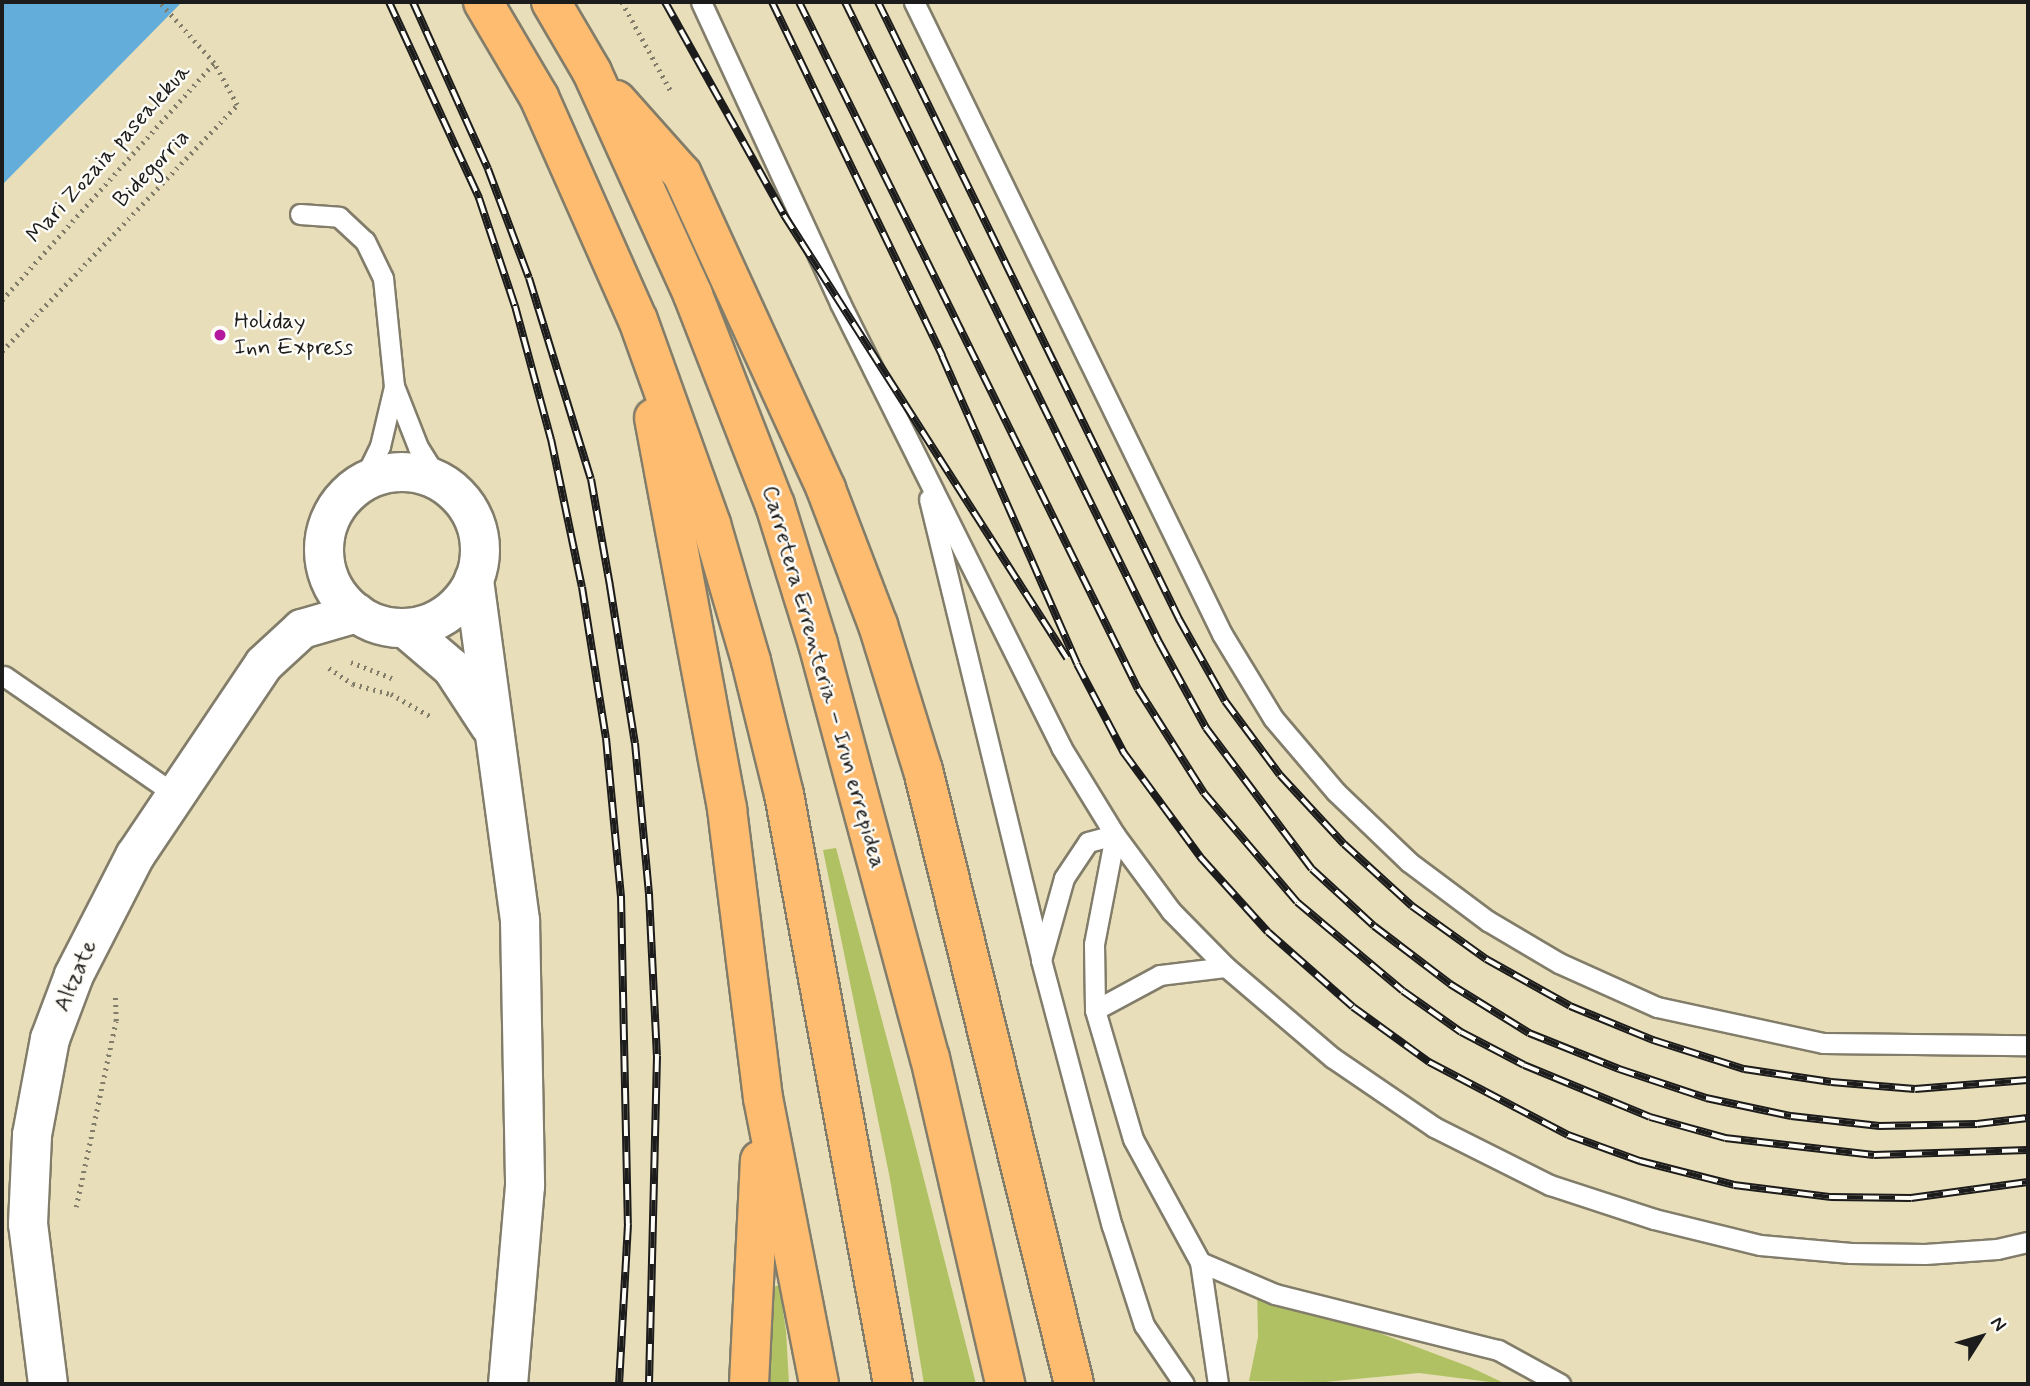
<!DOCTYPE html>
<meta charset="utf-8">
<style>
body{margin:0}
#map{position:relative;width:2030px;height:1386px;overflow:hidden;background:#e8deb9;font-family:Mynerve,sans-serif}
div>[style]{position:absolute}
.green>*{inset:0;background:#b0c164}
.water>*{inset:0;background:#63addb}
.path>*{height:4.5px;margin-top:-2.25px;transform-origin:0;background:repeating-linear-gradient(90deg,#827d6a 0 2px,transparent 0 7px)}
.roads{filter:drop-shadow(2px 0 #827d6a) drop-shadow(-2px 0 #827d6a) drop-shadow(0 2px #827d6a) drop-shadow(0 -2px #827d6a)}
.service>*{height:19px;margin:-9.5px;padding:0 9.5px;transform-origin:9.5px;border-radius:9.5px;background:#fff}
.minor>*{height:38px;margin:-19px;padding:0 19px;transform-origin:19px;border-radius:19px;background:#fff}
.minor>.ring{margin:-19px;padding:0;box-sizing:content-box;background:none;border:38px solid #fff;border-radius:50%}
.primary>*{height:38px;margin:-19px;padding:0 19px;transform-origin:19px;border-radius:19px;background:#febc70}
.rail>*{height:8px;margin-top:-4px;transform-origin:0;background:repeating-linear-gradient(90deg,#fdfcf7 0 16px,#1c1c1c 0 32px);box-sizing:border-box;border-block:2px solid #1c1c1c}
.dots>*{width:19px;height:19px;translate:-50% -50%;box-sizing:border-box;border:4px solid #fdfcf7;border-radius:50%}
span{translate:-50% -50%;white-space:nowrap;text-align:center;line-height:1.15;-webkit-text-stroke:5px #fdfcf7;paint-order:stroke}
.street-label{font-size:23px;color:#1c1c1c}
.poi-label{font-size:23px;color:#1c1c1c}
.left{translate:0 -50%;text-align:left}
.frame{position:absolute;inset:0;border:4px solid #1c1c1c;pointer-events:none}
.north{position:absolute;left:1946px;top:1302px;width:70px;height:70px;-webkit-text-stroke:5px #fdfcf7;paint-order:stroke;rotate:53deg;font-size:19px;font-weight:700;line-height:28px;text-align:center;color:#1c1c1c}
.north::after{content:'';display:block;margin:auto;width:24px;height:32px;background:#1c1c1c;clip-path:polygon(50% 0,100% 100%,50% 72%,0 100%)}
</style>
<div id="map">
<div class="green">
<div style="clip-path:polygon(836px 848px,914px 1140px,976px 1384px,924px 1384px,890px 1179px,823px 850px)"></div>
<div style="clip-path:polygon(779px 1285px,786px 1331px,789px 1384px,770px 1384px,771px 1288px)"></div>
<div style="clip-path:polygon(1257px 1287px,1470px 1367px,1506px 1384px,1419px 1373px,1325px 1382px,1249px 1381px,1258px 1337px)"></div>
</div>
<div class="water">
<div style="clip-path:polygon(2px 2px,182px 2px,2px 185px)"></div>
</div>
<div class="path">
<div style="left:622px;top:2px;width:104px;rotate:61.2deg"></div>
<div style="left:2px;top:300px;width:318px;rotate:-48.2deg"></div>
<div style="left:2px;top:351px;width:340px;rotate:-46.3deg"></div>
<div style="left:237px;top:105px;width:48px;rotate:-118.7deg"></div>
<div style="left:214px;top:63px;width:82px;rotate:-132deg"></div>
<div style="left:351px;top:662px;width:46px;rotate:21.6deg"></div>
<div style="left:329px;top:668px;width:29px;rotate:34deg"></div>
<div style="left:353px;top:684px;width:39px;rotate:15deg"></div>
<div style="left:391px;top:694px;width:45px;rotate:29.4deg"></div>
<div style="left:76px;top:1207px;width:190px;rotate:-77.9deg"></div>
<div style="left:116px;top:1021px;width:25px;rotate:-92deg"></div>
</div>
<div class="roads">
<div class="service">
<div style="left:701px;top:2px;width:332px;rotate:65.2deg"></div>
<div style="left:840px;top:303px;width:496px;rotate:63.5deg"></div>
<div style="left:1061px;top:747px;width:103px;rotate:58.5deg"></div>
<div style="left:1115px;top:835px;width:94px;rotate:53.6deg"></div>
<div style="left:1171px;top:911px;width:78px;rotate:45.5deg"></div>
<div style="left:1226px;top:967px;width:140px;rotate:40.4deg"></div>
<div style="left:1333px;top:1058px;width:122px;rotate:34.3deg"></div>
<div style="left:1434px;top:1127px;width:130px;rotate:26.6deg"></div>
<div style="left:1550px;top:1185px;width:109px;rotate:18.1deg"></div>
<div style="left:1654px;top:1219px;width:109px;rotate:13.8deg"></div>
<div style="left:1760px;top:1245px;width:91px;rotate:5deg"></div>
<div style="left:1851px;top:1253px;width:74px;rotate:0.8deg"></div>
<div style="left:1925px;top:1254px;width:72px;rotate:-4deg"></div>
<div style="left:1997px;top:1249px;width:32px;rotate:-13deg"></div>
<div style="left:914px;top:2px;width:703px;rotate:64.02deg"></div>
<div style="left:1222px;top:634px;width:98px;rotate:58.7deg"></div>
<div style="left:1273px;top:718px;width:97px;rotate:49.6deg"></div>
<div style="left:1336px;top:792px;width:101px;rotate:43.8deg"></div>
<div style="left:1409px;top:862px;width:99px;rotate:36.8deg"></div>
<div style="left:1488px;top:921px;width:82px;rotate:30.6deg"></div>
<div style="left:1559px;top:963px;width:107px;rotate:24.2deg"></div>
<div style="left:1657px;top:1007px;width:170px;rotate:12.2deg"></div>
<div style="left:1823px;top:1043px;width:203px;rotate:0.6deg"></div>
<div style="left:300px;top:214px;width:39px;rotate:4deg"></div>
<div style="left:339px;top:217px;width:35px;rotate:43deg"></div>
<div style="left:365px;top:241px;width:41px;rotate:64.1deg"></div>
<div style="left:383px;top:278px;width:109px;rotate:84.2deg"></div>
<div style="left:394px;top:386px;width:66px;rotate:68.5deg"></div>
<div style="left:418px;top:447px;width:39px;rotate:58deg"></div>
<div style="left:363px;top:481px;width:39px;rotate:-64deg"></div>
<div style="left:380px;top:446px;width:61px;rotate:-76.7deg"></div>
<div style="left:929px;top:499px;width:474px;rotate:76.3deg"></div>
<div style="left:1041px;top:960px;width:275px;rotate:75.1deg"></div>
<div style="left:1112px;top:1226px;width:104px;rotate:72.1deg"></div>
<div style="left:1144px;top:1325px;width:71px;rotate:55.9deg"></div>
<div style="left:4px;top:676px;width:209px;rotate:34.7deg"></div>
<div style="left:1041px;top:960px;width:85px;rotate:-74.3deg"></div>
<div style="left:1064px;top:878px;width:43px;rotate:-56.3deg"></div>
<div style="left:1088px;top:842px;width:28px;rotate:-15deg"></div>
<div style="left:1115px;top:835px;width:111px;rotate:100.9deg"></div>
<div style="left:1094px;top:944px;width:66px;rotate:89.1deg"></div>
<div style="left:1095px;top:1010px;width:134px;rotate:73.6deg"></div>
<div style="left:1133px;top:1139px;width:140px;rotate:61.4deg"></div>
<div style="left:1200px;top:1262px;width:82px;rotate:23.1deg"></div>
<div style="left:1275px;top:1294px;width:230px;rotate:14.1deg"></div>
<div style="left:1498px;top:1350px;width:71px;rotate:28.7deg"></div>
<div style="left:1095px;top:1010px;width:74px;rotate:-28.3deg"></div>
<div style="left:1160px;top:975px;width:66px;rotate:-6.9deg"></div>
<div style="left:1200px;top:1262px;width:123px;rotate:81.6deg"></div>
</div>
<div class="minor">
<div class="ring" style="left:324px;top:472px;width:118px;height:118px"></div>
<div style="left:474px;top:580px;width:343px;rotate:82.3deg"></div>
<div style="left:520px;top:920px;width:266px;rotate:88.9deg"></div>
<div style="left:525px;top:1186px;width:199px;rotate:94.9deg"></div>
<div style="left:405px;top:628px;width:62px;rotate:40.4deg"></div>
<div style="left:452px;top:668px;width:69px;rotate:56.8deg"></div>
<div style="left:48px;top:1384px;width:161px;rotate:-97.1deg"></div>
<div style="left:28px;top:1224px;width:89px;rotate:-87.4deg"></div>
<div style="left:32px;top:1135px;width:98px;rotate:-79.4deg"></div>
<div style="left:50px;top:1039px;width:68px;rotate:-69.4deg"></div>
<div style="left:74px;top:975px;width:134px;rotate:-62.9deg"></div>
<div style="left:135px;top:856px;width:231px;rotate:-56.1deg"></div>
<div style="left:264px;top:664px;width:52px;rotate:-42.6deg"></div>
<div style="left:302px;top:629px;width:57px;rotate:-16.2deg"></div>
</div>
<div class="primary">
<div style="left:483px;top:2px;width:110px;rotate:59.5deg"></div>
<div style="left:539px;top:97px;width:244px;rotate:66.1deg"></div>
<div style="left:638px;top:320px;width:217px;rotate:70.3deg"></div>
<div style="left:711px;top:524px;width:143px;rotate:73.7deg"></div>
<div style="left:751px;top:661px;width:137px;rotate:76.1deg"></div>
<div style="left:784px;top:794px;width:600px;rotate:79.53deg"></div>
<div style="left:551px;top:2px;width:81px;rotate:59.6deg"></div>
<div style="left:592px;top:72px;width:245px;rotate:65.6deg"></div>
<div style="left:693px;top:295px;width:225px;rotate:68.7deg"></div>
<div style="left:775px;top:505px;width:145px;rotate:72.8deg"></div>
<div style="left:818px;top:644px;width:429px;rotate:74.9deg"></div>
<div style="left:930px;top:1058px;width:335px;rotate:77deg"></div>
<div style="left:616px;top:100px;width:99px;rotate:48.3deg"></div>
<div style="left:682px;top:174px;width:346px;rotate:65.4deg"></div>
<div style="left:826px;top:489px;width:146px;rotate:69.1deg"></div>
<div style="left:878px;top:625px;width:152px;rotate:72.8deg"></div>
<div style="left:923px;top:770px;width:632px;rotate:76.18deg"></div>
<div style="left:654px;top:418px;width:398px;rotate:79.4deg"></div>
<div style="left:727px;top:809px;width:291px;rotate:82.9deg"></div>
<div style="left:763px;top:1098px;width:291px;rotate:78.9deg"></div>
<div style="left:749px;top:1384px;width:224px;rotate:-87.2deg"></div>
</div>
</div>
<div class="rail">
<div style="left:389px;top:2px;width:216px;rotate:65.3deg"></div>
<div style="left:479px;top:198px;width:114px;rotate:71.6deg"></div>
<div style="left:515px;top:306px;width:138px;rotate:74.9deg"></div>
<div style="left:551px;top:439px;width:151px;rotate:78.2deg"></div>
<div style="left:582px;top:587px;width:153px;rotate:81deg"></div>
<div style="left:606px;top:738px;width:159px;rotate:84.6deg"></div>
<div style="left:621px;top:896px;width:328px;rotate:88.8deg"></div>
<div style="left:628px;top:1224px;width:160px;rotate:93.2deg"></div>
<div style="left:413px;top:2px;width:183px;rotate:65.8deg"></div>
<div style="left:488px;top:169px;width:116px;rotate:69.4deg"></div>
<div style="left:529px;top:278px;width:210px;rotate:72.9deg"></div>
<div style="left:591px;top:479px;width:109px;rotate:79.9deg"></div>
<div style="left:610px;top:586px;width:159px;rotate:81deg"></div>
<div style="left:635px;top:743px;width:152px;rotate:84.7deg"></div>
<div style="left:649px;top:894px;width:162px;rotate:87.2deg"></div>
<div style="left:657px;top:1056px;width:328px;rotate:91.4deg"></div>
<div style="left:665px;top:2px;width:244px;rotate:60.8deg"></div>
<div style="left:784px;top:215px;width:526px;rotate:57.43deg"></div>
<div style="left:772px;top:2px;width:393px;rotate:64.3deg"></div>
<div style="left:942px;top:356px;width:336px;rotate:66.3deg"></div>
<div style="left:1077px;top:664px;width:101px;rotate:62.2deg"></div>
<div style="left:1124px;top:753px;width:132px;rotate:53.7deg"></div>
<div style="left:1202px;top:859px;width:98px;rotate:47.9deg"></div>
<div style="left:1268px;top:932px;width:113px;rotate:41.4deg"></div>
<div style="left:1353px;top:1007px;width:94px;rotate:35.9deg"></div>
<div style="left:1429px;top:1062px;width:157px;rotate:27.7deg"></div>
<div style="left:1568px;top:1135px;width:77px;rotate:19.9deg"></div>
<div style="left:1640px;top:1161px;width:97px;rotate:14.3deg"></div>
<div style="left:1734px;top:1185px;width:98px;rotate:7.1deg"></div>
<div style="left:1831px;top:1197px;width:80px;rotate:0.7deg"></div>
<div style="left:1911px;top:1198px;width:118px;rotate:-7.8deg"></div>
<div style="left:799px;top:2px;width:766px;rotate:63.74deg"></div>
<div style="left:1138px;top:689px;width:123px;rotate:57.6deg"></div>
<div style="left:1204px;top:793px;width:143px;rotate:49.5deg"></div>
<div style="left:1297px;top:902px;width:138px;rotate:40deg"></div>
<div style="left:1403px;top:991px;width:71px;rotate:35.3deg"></div>
<div style="left:1461px;top:1032px;width:71px;rotate:27.6deg"></div>
<div style="left:1524px;top:1065px;width:136px;rotate:22.4deg"></div>
<div style="left:1650px;top:1117px;width:78px;rotate:15.6deg"></div>
<div style="left:1725px;top:1138px;width:150px;rotate:6.5deg"></div>
<div style="left:1874px;top:1155px;width:154px;rotate:-1.9deg"></div>
<div style="left:845px;top:2px;width:713px;rotate:63.87deg"></div>
<div style="left:1159px;top:642px;width:98px;rotate:61.3deg"></div>
<div style="left:1206px;top:728px;width:176px;rotate:53.1deg"></div>
<div style="left:1312px;top:869px;width:84px;rotate:42.6deg"></div>
<div style="left:1374px;top:926px;width:96px;rotate:37.3deg"></div>
<div style="left:1450px;top:984px;width:93px;rotate:31.8deg"></div>
<div style="left:1529px;top:1033px;width:97px;rotate:21.8deg"></div>
<div style="left:1619px;top:1069px;width:92px;rotate:18.4deg"></div>
<div style="left:1706px;top:1098px;width:87px;rotate:12deg"></div>
<div style="left:1791px;top:1116px;width:89px;rotate:6.5deg"></div>
<div style="left:1879px;top:1126px;width:98px;rotate:-1.2deg"></div>
<div style="left:1977px;top:1124px;width:51px;rotate:-6.7deg"></div>
<div style="left:878px;top:2px;width:687px;rotate:63.99deg"></div>
<div style="left:1179px;top:619px;width:94px;rotate:60.7deg"></div>
<div style="left:1225px;top:701px;width:92px;rotate:53.4deg"></div>
<div style="left:1280px;top:775px;width:94px;rotate:47.2deg"></div>
<div style="left:1344px;top:844px;width:92px;rotate:42.4deg"></div>
<div style="left:1412px;top:906px;width:91px;rotate:35.6deg"></div>
<div style="left:1486px;top:959px;width:96px;rotate:29.2deg"></div>
<div style="left:1570px;top:1006px;width:90px;rotate:22.3deg"></div>
<div style="left:1653px;top:1040px;width:96px;rotate:17.7deg"></div>
<div style="left:1744px;top:1069px;width:88px;rotate:8.5deg"></div>
<div style="left:1831px;top:1082px;width:84px;rotate:4.8deg"></div>
<div style="left:1915px;top:1089px;width:113px;rotate:-4.6deg"></div>
</div>
<div class="dots">
<div style="left:220px;top:335px;background:#b5179e"></div>
</div>
<div class="street-label">
<span style="left:109px;top:154px;rotate:-48deg">Mari Zozaia pasealekua</span>
<span style="left:152px;top:169px;rotate:-46deg">Bidegorria</span>
<span style="left:823px;top:677px;rotate:74deg">Carretera Errenteria – Irun errepidea</span>
<span style="left:76px;top:976px;rotate:-67deg">Altzate</span>
</div>
<div class="poi-label">
<span class="left" style="left:234px;top:335px">Holiday<br>Inn Express</span>
</div>
<div class="frame"></div>
<div class="north">N</div>
</div>
